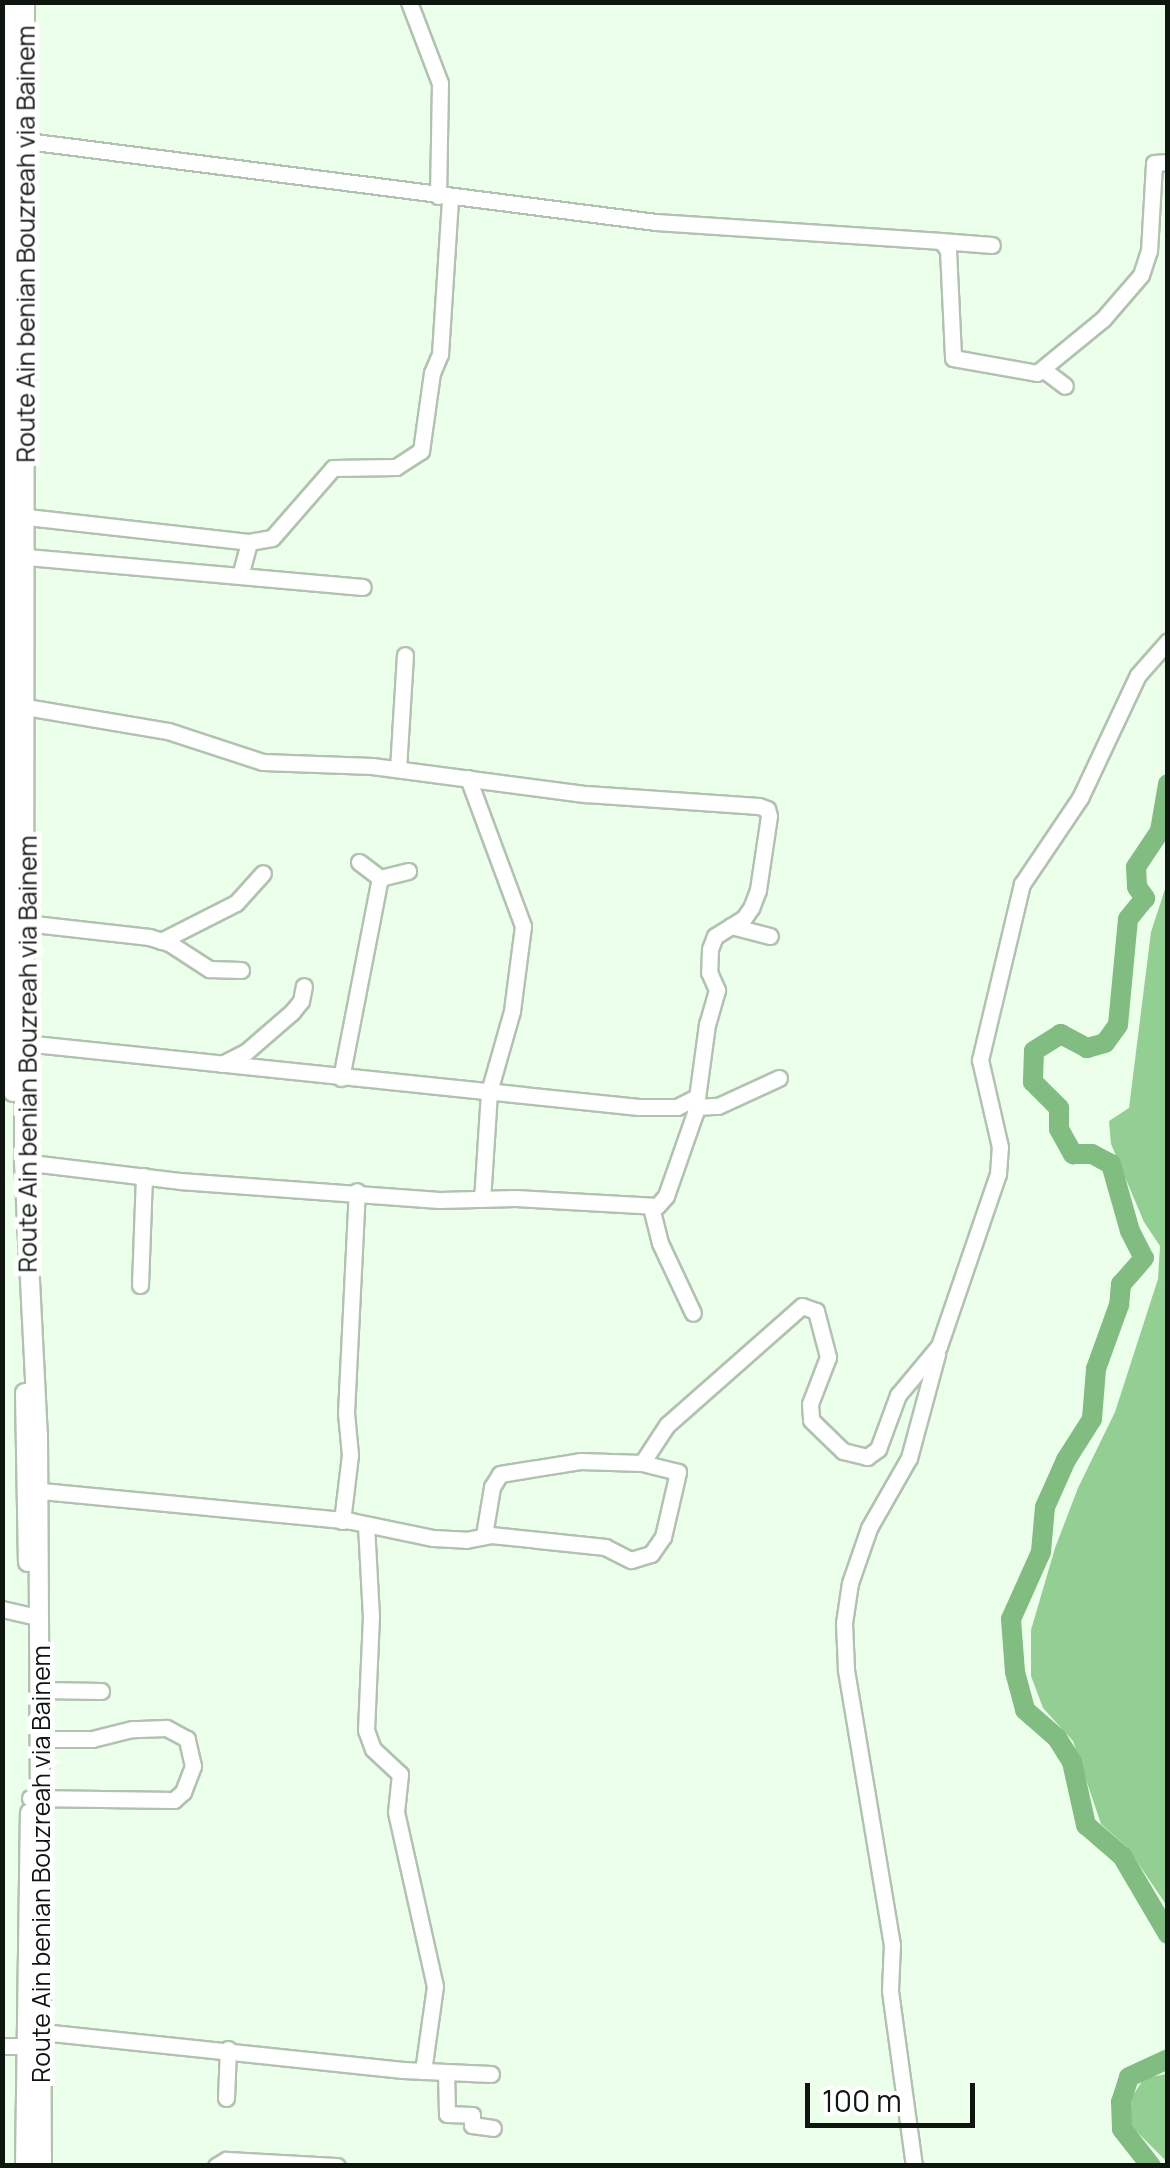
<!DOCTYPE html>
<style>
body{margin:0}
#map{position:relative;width:1170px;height:2168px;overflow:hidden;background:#ecffeb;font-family:Manrope,sans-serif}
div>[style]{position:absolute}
.forest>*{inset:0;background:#93cf92}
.river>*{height:20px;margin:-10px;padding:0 10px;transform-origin:10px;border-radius:10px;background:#81bc80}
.roads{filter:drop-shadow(2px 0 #b1c2b0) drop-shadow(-2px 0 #b1c2b0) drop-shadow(0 2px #b1c2b0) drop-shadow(0 -2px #b1c2b0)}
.minor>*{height:15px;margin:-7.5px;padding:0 7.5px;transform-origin:7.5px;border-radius:7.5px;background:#fff}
.major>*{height:18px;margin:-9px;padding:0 9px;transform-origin:9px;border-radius:9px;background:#fff}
span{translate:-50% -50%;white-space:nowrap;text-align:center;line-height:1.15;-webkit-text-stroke:10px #fff;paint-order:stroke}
.street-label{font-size:25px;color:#0f150f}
.frame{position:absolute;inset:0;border:5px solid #0f150f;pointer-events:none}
.scale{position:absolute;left:805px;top:2083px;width:170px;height:45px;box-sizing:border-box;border:5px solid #0f150f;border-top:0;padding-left:12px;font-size:30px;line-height:35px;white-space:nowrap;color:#0f150f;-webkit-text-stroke:8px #fff;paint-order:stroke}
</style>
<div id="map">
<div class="forest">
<div style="clip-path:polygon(1167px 883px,1167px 1906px,1127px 1847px,1101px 1824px,1073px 1741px,1043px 1708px,1031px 1676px,1031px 1630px,1055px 1548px,1078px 1488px,1115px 1412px,1158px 1279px,1160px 1246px,1144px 1222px,1111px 1144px,1109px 1121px,1129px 1108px,1151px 932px)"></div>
<div style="clip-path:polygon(1167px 2074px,1168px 2074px,1167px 2162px,1129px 2124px,1132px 2097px,1144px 2078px)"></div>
</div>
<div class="river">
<div style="left:1168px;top:784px;width:48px;rotate:99.7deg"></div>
<div style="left:1160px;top:831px;width:43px;rotate:123.7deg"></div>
<div style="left:1136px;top:867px;width:20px;rotate:87deg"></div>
<div style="left:1137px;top:887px;width:14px;rotate:54deg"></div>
<div style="left:1145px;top:898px;width:27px;rotate:129deg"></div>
<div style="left:1128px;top:919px;width:106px;rotate:95.4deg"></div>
<div style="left:1118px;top:1025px;width:22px;rotate:126deg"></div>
<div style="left:1105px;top:1043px;width:19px;rotate:164deg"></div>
<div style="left:1087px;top:1048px;width:30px;rotate:-152deg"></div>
<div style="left:1061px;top:1034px;width:32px;rotate:148deg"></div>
<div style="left:1034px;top:1051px;width:31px;rotate:92deg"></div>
<div style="left:1033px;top:1082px;width:37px;rotate:45deg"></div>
<div style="left:1059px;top:1108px;width:21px;rotate:90deg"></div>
<div style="left:1059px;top:1129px;width:29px;rotate:61deg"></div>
<div style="left:1073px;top:1154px;width:19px"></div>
<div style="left:1092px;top:1154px;width:21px;rotate:28deg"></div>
<div style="left:1111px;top:1164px;width:70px;rotate:74.2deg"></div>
<div style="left:1130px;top:1231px;width:30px;rotate:63deg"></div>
<div style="left:1144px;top:1258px;width:35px;rotate:131deg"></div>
<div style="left:1121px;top:1284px;width:21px;rotate:95deg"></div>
<div style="left:1119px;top:1305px;width:68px;rotate:109.8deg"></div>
<div style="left:1096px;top:1369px;width:50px;rotate:94.6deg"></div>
<div style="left:1092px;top:1419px;width:49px;rotate:122.4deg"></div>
<div style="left:1066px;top:1460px;width:51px;rotate:114.1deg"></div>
<div style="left:1045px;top:1507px;width:45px;rotate:95.1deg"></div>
<div style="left:1041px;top:1552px;width:73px;rotate:114.1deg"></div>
<div style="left:1011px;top:1619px;width:53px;rotate:85.7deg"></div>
<div style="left:1015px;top:1672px;width:39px;rotate:75deg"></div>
<div style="left:1025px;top:1710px;width:43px;rotate:41.2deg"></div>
<div style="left:1057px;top:1738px;width:28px;rotate:58deg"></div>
<div style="left:1072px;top:1762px;width:65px;rotate:77.5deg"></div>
<div style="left:1086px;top:1825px;width:48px;rotate:40.7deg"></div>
<div style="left:1122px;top:1856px;width:91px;rotate:59.5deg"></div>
<div style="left:1151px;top:2166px;width:47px;rotate:-128.1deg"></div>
<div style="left:1122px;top:2129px;width:27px;rotate:-92deg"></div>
<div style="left:1121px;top:2102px;width:26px;rotate:-72deg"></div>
<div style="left:1129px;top:2077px;width:43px;rotate:-24.8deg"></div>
</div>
<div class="roads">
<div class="minor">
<div style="left:409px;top:2px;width:87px;rotate:69.1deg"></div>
<div style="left:440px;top:83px;width:113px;rotate:91deg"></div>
<div style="left:27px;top:141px;width:634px;rotate:7.34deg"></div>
<div style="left:656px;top:222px;width:286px;rotate:3.8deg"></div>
<div style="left:941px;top:241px;width:11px;rotate:52deg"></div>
<div style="left:948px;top:250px;width:108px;rotate:87.3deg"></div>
<div style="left:953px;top:358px;width:85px;rotate:10.1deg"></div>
<div style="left:1037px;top:373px;width:85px;rotate:-39.3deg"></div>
<div style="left:1103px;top:319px;width:58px;rotate:-49.2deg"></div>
<div style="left:1141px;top:275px;width:25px;rotate:-72deg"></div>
<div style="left:1149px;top:251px;width:88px;rotate:-86.7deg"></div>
<div style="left:1154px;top:163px;width:14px;rotate:-4deg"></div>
<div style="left:941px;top:241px;width:51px;rotate:4.5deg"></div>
<div style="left:1044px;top:370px;width:26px;rotate:37deg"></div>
<div style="left:27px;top:517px;width:223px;rotate:6.4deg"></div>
<div style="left:27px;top:557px;width:337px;rotate:5.1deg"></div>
<div style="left:240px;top:576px;width:35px;rotate:-75deg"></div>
<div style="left:249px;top:542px;width:23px;rotate:-10deg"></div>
<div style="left:272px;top:538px;width:93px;rotate:-48.9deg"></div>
<div style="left:333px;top:468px;width:63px;rotate:-0.9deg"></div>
<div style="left:396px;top:467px;width:30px;rotate:-33deg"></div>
<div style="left:421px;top:451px;width:79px;rotate:-82deg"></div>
<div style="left:432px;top:373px;width:21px;rotate:-67deg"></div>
<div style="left:440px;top:354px;width:156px;rotate:-86.3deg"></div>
<div style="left:2px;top:703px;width:168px;rotate:9.6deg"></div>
<div style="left:168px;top:731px;width:100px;rotate:18.1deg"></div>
<div style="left:263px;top:762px;width:109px;rotate:2.1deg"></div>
<div style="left:372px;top:766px;width:216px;rotate:7.5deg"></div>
<div style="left:586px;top:794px;width:173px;rotate:4deg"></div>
<div style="left:759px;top:806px;width:9px;rotate:21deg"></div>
<div style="left:767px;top:809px;width:7px;rotate:74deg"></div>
<div style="left:769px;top:816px;width:75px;rotate:98.5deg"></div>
<div style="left:758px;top:890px;width:19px;rotate:111deg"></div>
<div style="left:751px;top:908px;width:12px;rotate:125deg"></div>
<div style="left:744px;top:918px;width:34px;rotate:148deg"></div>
<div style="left:715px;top:936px;width:14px;rotate:111deg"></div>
<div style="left:710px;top:949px;width:23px;rotate:92deg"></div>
<div style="left:709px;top:972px;width:20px;rotate:66deg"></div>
<div style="left:717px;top:990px;width:35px;rotate:106deg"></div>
<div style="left:707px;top:1024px;width:90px;rotate:97.7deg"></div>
<div style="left:695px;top:1113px;width:88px;rotate:109.3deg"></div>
<div style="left:666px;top:1196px;width:13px;rotate:132deg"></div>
<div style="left:657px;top:1206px;width:142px;rotate:-176.8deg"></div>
<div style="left:515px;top:1198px;width:76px;rotate:178.5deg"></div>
<div style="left:439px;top:1200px;width:260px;rotate:-175.8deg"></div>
<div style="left:180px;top:1181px;width:157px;rotate:-173.1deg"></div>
<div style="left:398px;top:769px;width:114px;rotate:-86.5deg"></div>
<div style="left:468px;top:778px;width:158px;rotate:69.6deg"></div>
<div style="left:523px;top:926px;width:86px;rotate:97.4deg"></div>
<div style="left:512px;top:1011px;width:84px;rotate:105.9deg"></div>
<div style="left:489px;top:1092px;width:107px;rotate:93.7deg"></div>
<div style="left:359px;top:862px;width:26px;rotate:37deg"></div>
<div style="left:380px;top:878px;width:29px;rotate:-14deg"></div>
<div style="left:25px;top:923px;width:125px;rotate:6.4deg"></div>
<div style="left:149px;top:937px;width:21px;rotate:17deg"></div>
<div style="left:169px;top:943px;width:48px;rotate:33deg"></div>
<div style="left:209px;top:969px;width:32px;rotate:2deg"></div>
<div style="left:731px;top:926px;width:40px;rotate:14.4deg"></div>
<div style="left:161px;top:941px;width:84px;rotate:-26.9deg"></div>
<div style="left:236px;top:903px;width:40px;rotate:-48deg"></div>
<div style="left:24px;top:1043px;width:618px;rotate:5.94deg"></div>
<div style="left:639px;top:1107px;width:38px"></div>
<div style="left:677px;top:1107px;width:22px;rotate:-27deg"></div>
<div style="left:222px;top:1064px;width:28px;rotate:-27deg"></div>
<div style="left:247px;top:1051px;width:60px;rotate:-40.9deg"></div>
<div style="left:292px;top:1012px;width:14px;rotate:-51deg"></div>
<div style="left:301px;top:1001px;width:15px;rotate:-79deg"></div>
<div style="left:341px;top:1078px;width:204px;rotate:-79deg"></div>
<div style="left:696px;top:1107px;width:22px;rotate:-3deg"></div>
<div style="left:718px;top:1106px;width:67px;rotate:-24.7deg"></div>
<div style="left:651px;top:1207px;width:37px;rotate:76deg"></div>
<div style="left:660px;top:1243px;width:77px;rotate:64.8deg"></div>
<div style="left:140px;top:1285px;width:109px;rotate:-87.9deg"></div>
<div style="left:31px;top:1490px;width:321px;rotate:5.5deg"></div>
<div style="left:351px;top:1521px;width:84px;rotate:11.7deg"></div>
<div style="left:433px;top:1538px;width:33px;rotate:3deg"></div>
<div style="left:466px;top:1540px;width:25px;rotate:-11deg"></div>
<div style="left:491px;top:1535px;width:115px;rotate:6deg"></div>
<div style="left:605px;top:1547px;width:29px;rotate:27deg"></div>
<div style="left:631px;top:1560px;width:21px;rotate:-17deg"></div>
<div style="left:651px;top:1554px;width:21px;rotate:-55deg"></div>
<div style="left:663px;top:1537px;width:67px;rotate:-77deg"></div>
<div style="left:678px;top:1472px;width:37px;rotate:-166deg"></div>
<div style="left:342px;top:1521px;width:66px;rotate:-83.1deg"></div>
<div style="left:350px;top:1455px;width:42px;rotate:-95.4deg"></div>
<div style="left:346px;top:1413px;width:222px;rotate:-87.2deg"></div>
<div style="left:366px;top:1525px;width:91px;rotate:86.9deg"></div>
<div style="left:371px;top:1616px;width:114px;rotate:92.5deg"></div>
<div style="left:366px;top:1730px;width:20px;rotate:70deg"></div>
<div style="left:373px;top:1749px;width:37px;rotate:43deg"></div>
<div style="left:400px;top:1774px;width:38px;rotate:96deg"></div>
<div style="left:396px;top:1812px;width:178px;rotate:77.4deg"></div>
<div style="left:435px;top:1986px;width:86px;rotate:98deg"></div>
<div style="left:484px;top:1535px;width:49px;rotate:-80.5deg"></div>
<div style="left:492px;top:1487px;width:15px;rotate:-58deg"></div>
<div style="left:500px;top:1474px;width:81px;rotate:-9.2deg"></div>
<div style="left:580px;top:1461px;width:62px;rotate:1.8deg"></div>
<div style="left:642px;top:1463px;width:45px;rotate:-56.7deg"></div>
<div style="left:667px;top:1425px;width:180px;rotate:-41.4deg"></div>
<div style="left:802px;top:1306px;width:15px;rotate:20deg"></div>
<div style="left:816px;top:1311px;width:48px;rotate:75.4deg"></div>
<div style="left:828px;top:1357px;width:50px;rotate:111deg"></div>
<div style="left:810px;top:1404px;width:16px;rotate:86deg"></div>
<div style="left:811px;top:1420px;width:45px;rotate:44.1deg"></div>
<div style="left:843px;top:1451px;width:25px;rotate:14deg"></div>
<div style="left:867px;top:1457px;width:14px;rotate:-36deg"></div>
<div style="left:878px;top:1449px;width:58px;rotate:-69.7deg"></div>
<div style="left:898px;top:1395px;width:64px;rotate:-50.1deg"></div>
<div style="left:939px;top:1346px;width:182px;rotate:-71.1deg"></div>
<div style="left:998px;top:1174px;width:27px;rotate:-86deg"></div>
<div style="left:1000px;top:1147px;width:89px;rotate:-102.9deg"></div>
<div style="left:980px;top:1060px;width:181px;rotate:-76.6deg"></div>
<div style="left:1022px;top:884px;width:104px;rotate:-56deg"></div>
<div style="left:1080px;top:798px;width:136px;rotate:-64.8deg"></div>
<div style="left:1138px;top:675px;width:45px;rotate:-48.6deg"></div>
<div style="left:2px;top:1609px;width:28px;rotate:13deg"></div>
<div style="left:41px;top:1690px;width:60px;rotate:1deg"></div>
<div style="left:30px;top:1798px;width:144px;rotate:0.8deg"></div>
<div style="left:174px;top:1800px;width:12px;rotate:-42deg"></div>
<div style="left:183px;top:1792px;width:28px;rotate:-69deg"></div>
<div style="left:193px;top:1766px;width:28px;rotate:-103deg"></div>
<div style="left:187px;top:1739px;width:24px;rotate:-152deg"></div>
<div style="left:166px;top:1728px;width:34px;rotate:178deg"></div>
<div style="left:132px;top:1729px;width:41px;rotate:166deg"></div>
<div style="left:92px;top:1739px;width:51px;rotate:180deg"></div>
<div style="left:42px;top:2032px;width:363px;rotate:6deg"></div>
<div style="left:403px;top:2070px;width:88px;rotate:2.6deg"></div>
<div style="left:2px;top:2046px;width:23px"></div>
<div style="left:446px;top:2072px;width:42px;rotate:88.6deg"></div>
<div style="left:447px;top:2114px;width:25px;rotate:2deg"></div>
<div style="left:472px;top:2115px;width:10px;rotate:90deg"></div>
<div style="left:472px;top:2125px;width:21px;rotate:8deg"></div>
<div style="left:226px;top:2098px;width:49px;rotate:-87.7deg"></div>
<div style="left:216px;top:2166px;width:12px;rotate:-31deg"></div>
<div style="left:226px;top:2160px;width:111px;rotate:3.1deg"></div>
<div style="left:914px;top:2166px;width:178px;rotate:-97.8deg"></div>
<div style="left:890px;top:1990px;width:45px;rotate:-87.5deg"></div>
<div style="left:892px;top:1945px;width:280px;rotate:-99.5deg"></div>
<div style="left:846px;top:1669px;width:46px;rotate:-92.5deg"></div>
<div style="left:844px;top:1623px;width:40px;rotate:-81.5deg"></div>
<div style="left:850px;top:1583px;width:58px;rotate:-70.9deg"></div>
<div style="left:869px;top:1528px;width:81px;rotate:-60.3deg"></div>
<div style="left:909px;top:1458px;width:108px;rotate:-74.9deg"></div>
</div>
<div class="major">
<div style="left:13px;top:2px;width:1090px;rotate:90deg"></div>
<div style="left:25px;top:2px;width:1160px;rotate:90.05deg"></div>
<div style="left:24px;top:1162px;width:273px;rotate:87.1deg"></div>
<div style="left:38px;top:1435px;width:731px;rotate:89.69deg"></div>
<div style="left:25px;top:1393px;width:169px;rotate:89deg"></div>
<div style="left:25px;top:2166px;width:353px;rotate:-89.2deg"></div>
</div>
</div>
<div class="street-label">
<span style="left:26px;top:244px;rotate:-90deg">Route Ain benian Bouzreah via Bainem</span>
<span style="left:28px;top:1054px;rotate:-90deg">Route Ain benian Bouzreah via Bainem</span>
<span style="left:41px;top:1864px;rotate:-90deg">Route Ain benian Bouzreah via Bainem</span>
</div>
<div class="frame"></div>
<div class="scale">100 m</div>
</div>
